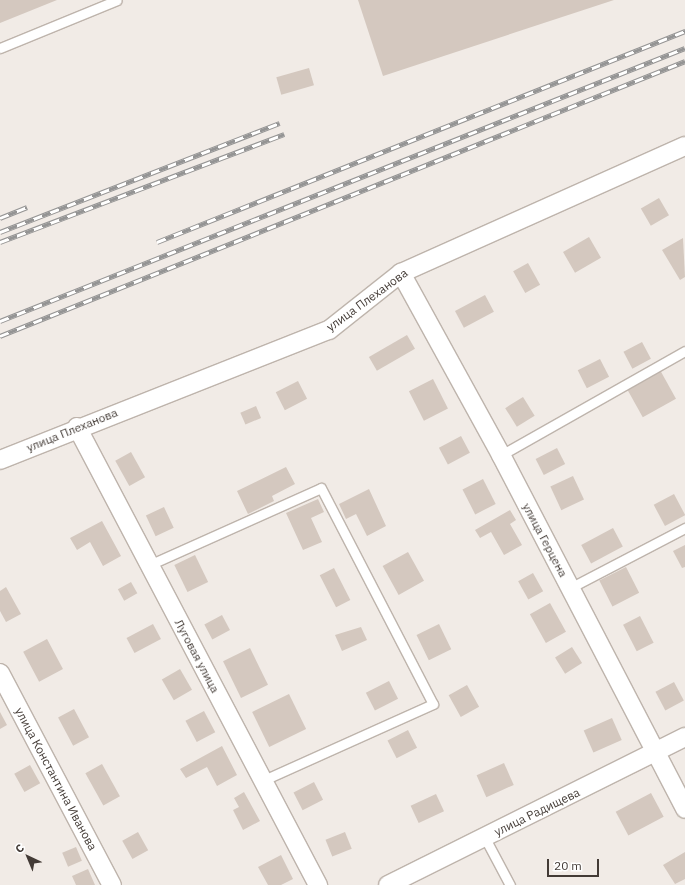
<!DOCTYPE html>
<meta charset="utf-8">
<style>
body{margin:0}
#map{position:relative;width:685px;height:885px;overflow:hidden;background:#f1ebe6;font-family:"IBM Plex Sans",sans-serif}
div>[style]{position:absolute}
.building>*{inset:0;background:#d4c8bf;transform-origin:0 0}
.roads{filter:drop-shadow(1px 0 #beb4ac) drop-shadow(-1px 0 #beb4ac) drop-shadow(0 1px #beb4ac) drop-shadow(0 -1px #beb4ac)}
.service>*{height:9px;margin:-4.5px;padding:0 4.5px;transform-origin:4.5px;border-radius:4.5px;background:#fff}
.minor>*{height:18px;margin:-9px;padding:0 9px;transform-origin:9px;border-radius:9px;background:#fff}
.rail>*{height:4.5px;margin-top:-2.25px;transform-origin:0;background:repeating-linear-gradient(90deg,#fff 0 9px,#949494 0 18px);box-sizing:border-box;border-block:1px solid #949494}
span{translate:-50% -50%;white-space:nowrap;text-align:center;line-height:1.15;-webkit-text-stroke:4px #fff;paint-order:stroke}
.street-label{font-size:12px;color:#433b36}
.north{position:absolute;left:8px;top:837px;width:40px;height:40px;-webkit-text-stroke:3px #fff;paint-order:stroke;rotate:316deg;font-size:11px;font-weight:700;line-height:16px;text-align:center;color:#433b36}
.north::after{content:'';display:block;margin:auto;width:14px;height:18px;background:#433b36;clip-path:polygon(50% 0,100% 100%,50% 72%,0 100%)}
.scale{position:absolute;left:547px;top:859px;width:52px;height:18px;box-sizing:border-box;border:2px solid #433b36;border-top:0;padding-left:5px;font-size:12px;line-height:14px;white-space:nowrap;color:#433b36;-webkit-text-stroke:3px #fff;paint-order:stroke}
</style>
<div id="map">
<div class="building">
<div style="clip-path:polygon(0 0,57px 0,0 23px)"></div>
<div style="clip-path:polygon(358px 0,614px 0,383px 76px)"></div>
<div style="left:309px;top:68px;width:18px;height:34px;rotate:74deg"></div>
<div style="left:659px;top:198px;width:20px;height:21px;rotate:60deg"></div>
<div style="left:589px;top:237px;width:24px;height:30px;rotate:60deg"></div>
<div style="clip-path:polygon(683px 238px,685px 277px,680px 280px,662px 250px)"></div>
<div style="left:528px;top:263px;width:25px;height:17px;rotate:61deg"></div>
<div style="left:485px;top:295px;width:19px;height:34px;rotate:62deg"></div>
<div style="left:407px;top:335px;width:16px;height:44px;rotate:60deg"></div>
<div style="left:642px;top:342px;width:19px;height:21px;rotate:62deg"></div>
<div style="left:600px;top:359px;width:20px;height:25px;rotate:63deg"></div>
<div style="left:660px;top:370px;width:33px;height:38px;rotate:61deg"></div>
<div style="left:433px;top:379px;width:33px;height:27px;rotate:63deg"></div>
<div style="left:298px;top:381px;width:20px;height:25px;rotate:63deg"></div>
<div style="left:523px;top:397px;width:22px;height:21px;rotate:58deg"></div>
<div style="left:256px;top:406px;width:13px;height:17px;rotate:67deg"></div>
<div style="left:461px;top:436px;width:19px;height:25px;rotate:62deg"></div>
<div style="left:557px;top:448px;width:18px;height:24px;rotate:63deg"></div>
<div style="left:131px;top:452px;width:29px;height:18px;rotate:61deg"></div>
<div style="clip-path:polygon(286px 467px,295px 484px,272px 496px,274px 501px,248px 514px,237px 491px)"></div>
<div style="left:573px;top:476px;width:26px;height:25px;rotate:65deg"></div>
<div style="left:483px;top:479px;width:28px;height:23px;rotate:63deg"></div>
<div style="clip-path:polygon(369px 489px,386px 526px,367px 536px,356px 514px,346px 519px,339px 504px)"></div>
<div style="left:674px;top:494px;width:24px;height:23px;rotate:62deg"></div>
<div style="clip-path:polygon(318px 499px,324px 512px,311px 518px,322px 542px,303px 550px,286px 513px)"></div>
<div style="left:164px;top:507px;width:23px;height:20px;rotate:65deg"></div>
<div style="clip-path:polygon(510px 510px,516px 520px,510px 524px,522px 545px,504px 555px,491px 532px,480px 538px,475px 530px)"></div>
<div style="clip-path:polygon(102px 521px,121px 556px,103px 566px,90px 542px,77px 550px,70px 538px)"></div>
<div style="left:613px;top:528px;width:21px;height:36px;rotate:62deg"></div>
<div style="clip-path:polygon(685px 545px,685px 567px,682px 568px,673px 551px)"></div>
<div style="left:408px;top:552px;width:33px;height:29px;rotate:61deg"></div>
<div style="left:195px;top:555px;width:30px;height:23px;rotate:64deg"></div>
<div style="left:626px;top:567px;width:29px;height:30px;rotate:63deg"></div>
<div style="left:334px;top:568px;width:36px;height:16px;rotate:63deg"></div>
<div style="left:533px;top:573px;width:21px;height:17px;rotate:61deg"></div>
<div style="left:131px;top:582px;width:13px;height:15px;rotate:61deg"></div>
<div style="clip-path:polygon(6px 587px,21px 614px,6px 622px,0 611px,0 591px)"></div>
<div style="left:550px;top:603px;width:33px;height:23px;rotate:61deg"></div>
<div style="left:222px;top:615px;width:17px;height:20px;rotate:62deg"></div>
<div style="left:640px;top:616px;width:30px;height:19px;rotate:63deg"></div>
<div style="left:153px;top:624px;width:17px;height:30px;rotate:62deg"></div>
<div style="left:439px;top:624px;width:28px;height:25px;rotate:64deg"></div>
<div style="clip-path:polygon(361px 627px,367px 640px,342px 651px,335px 635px)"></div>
<div style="left:47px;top:639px;width:34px;height:27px;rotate:62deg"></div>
<div style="left:572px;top:647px;width:19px;height:20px;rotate:58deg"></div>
<div style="left:250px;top:648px;width:41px;height:30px;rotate:64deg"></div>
<div style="left:180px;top:669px;width:24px;height:21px;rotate:60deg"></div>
<div style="left:389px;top:681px;width:20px;height:26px;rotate:63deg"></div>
<div style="left:674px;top:682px;width:21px;height:21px;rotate:62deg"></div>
<div style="left:467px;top:685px;width:25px;height:21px;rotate:61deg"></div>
<div style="left:289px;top:694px;width:39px;height:41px;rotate:64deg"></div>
<div style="left:74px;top:709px;width:32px;height:18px;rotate:62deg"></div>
<div style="left:204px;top:711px;width:24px;height:21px;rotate:62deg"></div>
<div style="clip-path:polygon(0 712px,7px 725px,0 729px)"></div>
<div style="left:612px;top:718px;width:24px;height:31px;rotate:66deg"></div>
<div style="left:408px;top:730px;width:20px;height:23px;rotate:63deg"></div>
<div style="clip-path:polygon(222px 746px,237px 775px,217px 786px,207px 767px,186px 778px,180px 769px)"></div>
<div style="left:504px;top:763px;width:24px;height:30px;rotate:66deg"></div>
<div style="left:102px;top:764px;width:37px;height:19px;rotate:61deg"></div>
<div style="left:30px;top:765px;width:21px;height:18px;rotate:61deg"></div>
<div style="left:314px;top:782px;width:20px;height:23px;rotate:63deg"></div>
<div style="clip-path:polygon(244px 792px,260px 821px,243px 830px,233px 810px,239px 807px,234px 798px)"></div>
<div style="left:651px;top:793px;width:27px;height:40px;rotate:62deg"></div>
<div style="left:436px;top:794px;width:19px;height:28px;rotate:65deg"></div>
<div style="left:138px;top:832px;width:21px;height:18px;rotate:61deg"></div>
<div style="left:345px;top:832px;width:18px;height:21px;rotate:68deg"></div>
<div style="left:76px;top:847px;width:15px;height:15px;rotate:67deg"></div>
<div style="clip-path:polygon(685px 852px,685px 879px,675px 884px,663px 865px)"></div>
<div style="clip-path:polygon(281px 855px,293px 879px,281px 885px,268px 885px,258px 867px)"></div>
<div style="clip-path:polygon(88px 869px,95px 885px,76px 885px,72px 876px)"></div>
</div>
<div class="roads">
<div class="service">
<div style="left:0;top:48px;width:126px;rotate:-22.3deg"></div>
<div style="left:501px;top:455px;width:211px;rotate:-29.5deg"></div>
<div style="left:149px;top:565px;width:188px;rotate:-24.1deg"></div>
<div style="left:321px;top:488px;width:243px;rotate:62.6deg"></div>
<div style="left:433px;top:704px;width:185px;rotate:155.8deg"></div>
<div style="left:570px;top:588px;width:130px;rotate:-27.6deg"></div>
<div style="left:485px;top:838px;width:53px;rotate:62deg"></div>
</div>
<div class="minor">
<div style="left:401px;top:273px;width:208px;rotate:61.2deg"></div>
<div style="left:501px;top:455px;width:399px;rotate:62.5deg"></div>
<div style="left:77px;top:427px;width:518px;rotate:62.25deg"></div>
<div style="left:0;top:460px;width:354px;rotate:-21.6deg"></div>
<div style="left:329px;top:330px;width:92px;rotate:-38.4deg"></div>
<div style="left:401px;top:273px;width:311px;rotate:-24.1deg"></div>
<div style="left:0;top:673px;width:240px;rotate:62.2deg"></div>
<div style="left:388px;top:885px;width:332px;rotate:-26.5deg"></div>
</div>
</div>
<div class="rail">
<div style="left:0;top:218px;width:29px;rotate:-22deg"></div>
<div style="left:0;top:232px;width:300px;rotate:-21.3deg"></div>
<div style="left:0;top:242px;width:304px;rotate:-20.8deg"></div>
<div style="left:157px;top:242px;width:569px;rotate:-21.78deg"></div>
<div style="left:0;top:321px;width:737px;rotate:-21.73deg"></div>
<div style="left:0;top:336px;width:738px;rotate:-21.87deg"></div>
</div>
<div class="street-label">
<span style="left:367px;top:300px;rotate:-36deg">улица Плеханова</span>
<span style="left:72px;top:430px;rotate:-22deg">улица Плеханова</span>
<span style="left:545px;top:540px;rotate:62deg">улица Герцена</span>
<span style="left:197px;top:656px;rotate:62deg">Луговая улица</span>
<span style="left:56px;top:779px;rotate:62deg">улица Константина Иванова</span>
<span style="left:537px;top:812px;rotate:-26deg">улица Радищева</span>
</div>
<div class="north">С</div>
<div class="scale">20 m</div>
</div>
